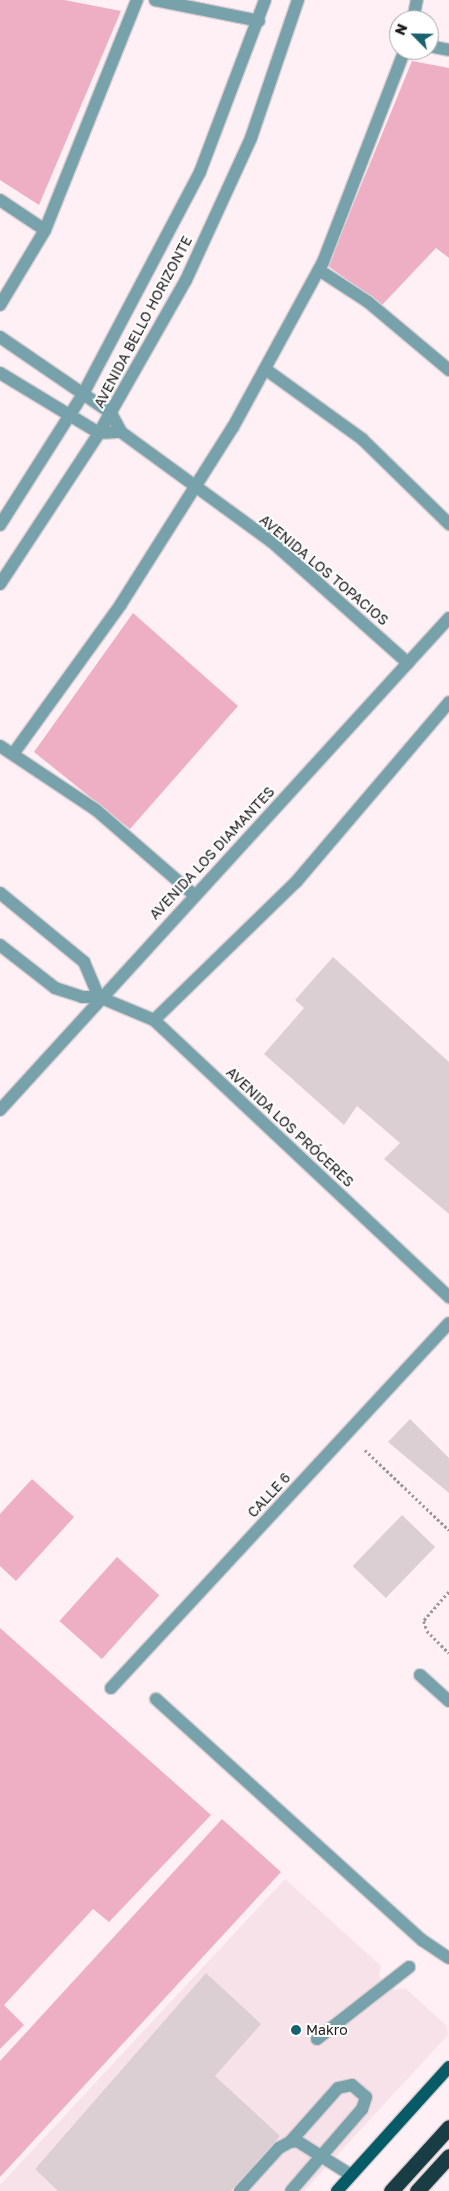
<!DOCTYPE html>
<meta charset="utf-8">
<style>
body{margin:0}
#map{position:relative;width:449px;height:2191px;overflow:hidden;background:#fef0f4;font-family:"Golos Text",sans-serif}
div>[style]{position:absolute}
.built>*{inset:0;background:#f8e2e9}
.green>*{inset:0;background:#eeafc4;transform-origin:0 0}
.building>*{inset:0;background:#dccfd3;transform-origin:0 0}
.path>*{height:2.5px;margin-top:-1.25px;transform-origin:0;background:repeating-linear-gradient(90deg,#9f9698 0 2.5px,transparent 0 5px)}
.roads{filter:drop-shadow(1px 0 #daced1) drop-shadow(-1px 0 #daced1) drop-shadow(0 1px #daced1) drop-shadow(0 -1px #daced1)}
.minor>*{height:12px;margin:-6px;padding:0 6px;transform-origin:6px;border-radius:6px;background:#77a2ab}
.major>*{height:12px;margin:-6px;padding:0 6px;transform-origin:6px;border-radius:6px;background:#065b67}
.highway>*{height:15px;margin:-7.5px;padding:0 7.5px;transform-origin:7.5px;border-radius:7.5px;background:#193d44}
.dots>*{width:14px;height:14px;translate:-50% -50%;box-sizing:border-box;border:2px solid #fff;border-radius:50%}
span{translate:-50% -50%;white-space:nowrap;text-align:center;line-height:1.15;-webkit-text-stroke:4px #fff;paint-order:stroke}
.street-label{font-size:14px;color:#1d191a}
.poi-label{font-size:14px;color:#1d191a}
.left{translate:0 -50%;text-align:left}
.north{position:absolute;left:389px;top:10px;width:50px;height:50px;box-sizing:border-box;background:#fff;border:1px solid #a5a3a3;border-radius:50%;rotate:293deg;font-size:14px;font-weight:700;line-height:20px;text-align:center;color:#1d191a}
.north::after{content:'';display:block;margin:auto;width:18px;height:22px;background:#18626f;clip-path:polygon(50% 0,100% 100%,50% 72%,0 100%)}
</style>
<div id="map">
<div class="built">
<div style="clip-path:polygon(285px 1879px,381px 1966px,379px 1976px,395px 1990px,405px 1988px,447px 2026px,448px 2035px,304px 2191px,0 2191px,0 2185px)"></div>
</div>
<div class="green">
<div style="clip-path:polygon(0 0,64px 0,121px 11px,39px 205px,0 180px)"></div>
<div style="clip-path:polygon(412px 61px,449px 68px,449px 258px,436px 248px,382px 305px,328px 266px)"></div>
<div style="clip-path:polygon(133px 613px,238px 706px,130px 829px,34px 752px)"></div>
<div style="clip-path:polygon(32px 1479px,74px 1517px,16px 1581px,0 1566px,0 1514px)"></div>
<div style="left:117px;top:1557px;width:57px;height:86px;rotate:42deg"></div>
<div style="clip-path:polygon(0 1628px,211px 1815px,109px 1922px,93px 1909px,4px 2005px,24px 2025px,0 2049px)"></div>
<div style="clip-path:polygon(222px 1819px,281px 1872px,0 2177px,0 2061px)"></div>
</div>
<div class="building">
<div style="clip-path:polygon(333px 957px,449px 1062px,449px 1214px,384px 1159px,400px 1143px,357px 1106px,344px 1125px,264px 1054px,304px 1008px,295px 1000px)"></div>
<div style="clip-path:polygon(410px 1419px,449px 1458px,449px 1493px,388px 1442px)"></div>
<div style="left:402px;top:1515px;width:46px;height:71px;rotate:44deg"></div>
<div style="clip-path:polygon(206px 1973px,261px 2024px,215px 2076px,280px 2136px,231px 2191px,58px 2191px,35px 2169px)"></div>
</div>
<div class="path">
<div style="left:365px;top:1450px;width:116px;rotate:43.6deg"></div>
<div style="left:449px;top:1592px;width:38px;rotate:131deg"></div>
<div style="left:424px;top:1621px;width:10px;rotate:73deg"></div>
<div style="left:427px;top:1631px;width:31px;rotate:45deg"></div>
</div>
<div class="roads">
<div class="minor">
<div style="left:155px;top:0;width:106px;rotate:11.4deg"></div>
<div style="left:413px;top:20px;width:20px;rotate:-79deg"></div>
<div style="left:429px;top:46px;width:20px;rotate:11deg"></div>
<div style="left:0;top:200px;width:54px;rotate:33.7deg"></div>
<div style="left:319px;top:270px;width:59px;rotate:33.1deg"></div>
<div style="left:368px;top:302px;width:106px;rotate:40deg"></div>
<div style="left:0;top:305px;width:87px;rotate:-59deg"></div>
<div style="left:45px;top:230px;width:248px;rotate:-68.2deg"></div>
<div style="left:0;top:337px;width:135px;rotate:34.4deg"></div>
<div style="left:111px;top:413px;width:21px;rotate:62deg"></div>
<div style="left:121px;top:432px;width:187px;rotate:36.1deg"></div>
<div style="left:272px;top:542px;width:182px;rotate:41.7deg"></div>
<div style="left:265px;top:369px;width:120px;rotate:35.8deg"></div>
<div style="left:362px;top:439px;width:122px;rotate:44.3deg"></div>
<div style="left:0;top:373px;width:116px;rotate:31.2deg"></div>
<div style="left:99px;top:433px;width:22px;rotate:-3deg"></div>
<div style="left:0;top:525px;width:155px;rotate:-57.6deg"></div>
<div style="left:83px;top:394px;width:251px;rotate:-62.2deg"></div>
<div style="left:200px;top:172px;width:184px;rotate:-69.3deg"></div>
<div style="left:0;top:584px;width:181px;rotate:-56.7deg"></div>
<div style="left:99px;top:433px;width:176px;rotate:-60.4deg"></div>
<div style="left:186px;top:280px;width:156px;rotate:-65.4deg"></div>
<div style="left:251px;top:138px;width:146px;rotate:-71.2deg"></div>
<div style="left:0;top:746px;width:115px;rotate:33.7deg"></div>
<div style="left:96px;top:810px;width:128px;rotate:40.9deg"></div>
<div style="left:13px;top:754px;width:185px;rotate:-54.2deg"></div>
<div style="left:121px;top:604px;width:209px;rotate:-57.7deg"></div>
<div style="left:233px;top:427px;width:188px;rotate:-61.4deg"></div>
<div style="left:323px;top:262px;width:227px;rotate:-68.9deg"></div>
<div style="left:0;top:893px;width:109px;rotate:39.4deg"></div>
<div style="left:84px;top:962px;width:38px;rotate:67deg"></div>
<div style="left:0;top:945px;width:70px;rotate:38deg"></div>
<div style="left:55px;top:988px;width:28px;rotate:18deg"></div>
<div style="left:82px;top:997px;width:17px"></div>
<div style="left:99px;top:997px;width:60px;rotate:22.7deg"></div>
<div style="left:154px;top:1020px;width:405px;rotate:43.2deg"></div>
<div style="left:154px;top:1020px;width:198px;rotate:-44.2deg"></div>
<div style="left:296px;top:882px;width:236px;rotate:-49.6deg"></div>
<div style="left:0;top:1110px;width:666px;rotate:-47.62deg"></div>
<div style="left:420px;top:1675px;width:39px;rotate:42deg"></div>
<div style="left:111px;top:1688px;width:497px;rotate:-47.2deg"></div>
<div style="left:156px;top:1699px;width:359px;rotate:42.2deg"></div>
<div style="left:422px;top:1940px;width:32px;rotate:34deg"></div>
<div style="left:317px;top:2039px;width:117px;rotate:-38deg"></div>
<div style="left:290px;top:2142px;width:72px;rotate:-48.4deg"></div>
<div style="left:338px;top:2088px;width:14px;rotate:-12deg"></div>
<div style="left:352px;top:2085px;width:18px;rotate:41deg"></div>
<div style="left:366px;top:2097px;width:13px;rotate:108deg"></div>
<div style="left:362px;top:2109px;width:108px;rotate:130.9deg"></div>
<div style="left:240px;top:2191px;width:58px;rotate:-47.8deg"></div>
<div style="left:279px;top:2148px;width:13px;rotate:-29deg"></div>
<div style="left:290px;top:2142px;width:7px;rotate:-8deg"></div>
<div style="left:297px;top:2141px;width:64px;rotate:32.2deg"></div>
</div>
<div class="major">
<div style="left:337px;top:2191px;width:167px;rotate:-47.9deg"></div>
</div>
<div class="highway">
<div style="left:391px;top:2191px;width:86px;rotate:-47.8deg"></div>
<div style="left:417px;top:2191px;width:47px;rotate:-47.6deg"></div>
</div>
</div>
<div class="dots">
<div style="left:296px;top:2030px;background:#18626f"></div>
</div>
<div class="street-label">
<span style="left:143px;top:322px;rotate:-62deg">AVENIDA BELLO HORIZONTE</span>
<span style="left:324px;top:570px;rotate:40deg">AVENIDA LOS TOPACIOS</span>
<span style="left:212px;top:853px;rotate:-47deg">AVENIDA LOS DIAMANTES</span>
<span style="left:290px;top:1127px;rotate:43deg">AVENIDA LOS PRÓCERES</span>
<span style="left:269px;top:1495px;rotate:-47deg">CALLE 6</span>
</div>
<div class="poi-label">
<span class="left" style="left:306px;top:2030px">Makro</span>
</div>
<div class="north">N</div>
</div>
